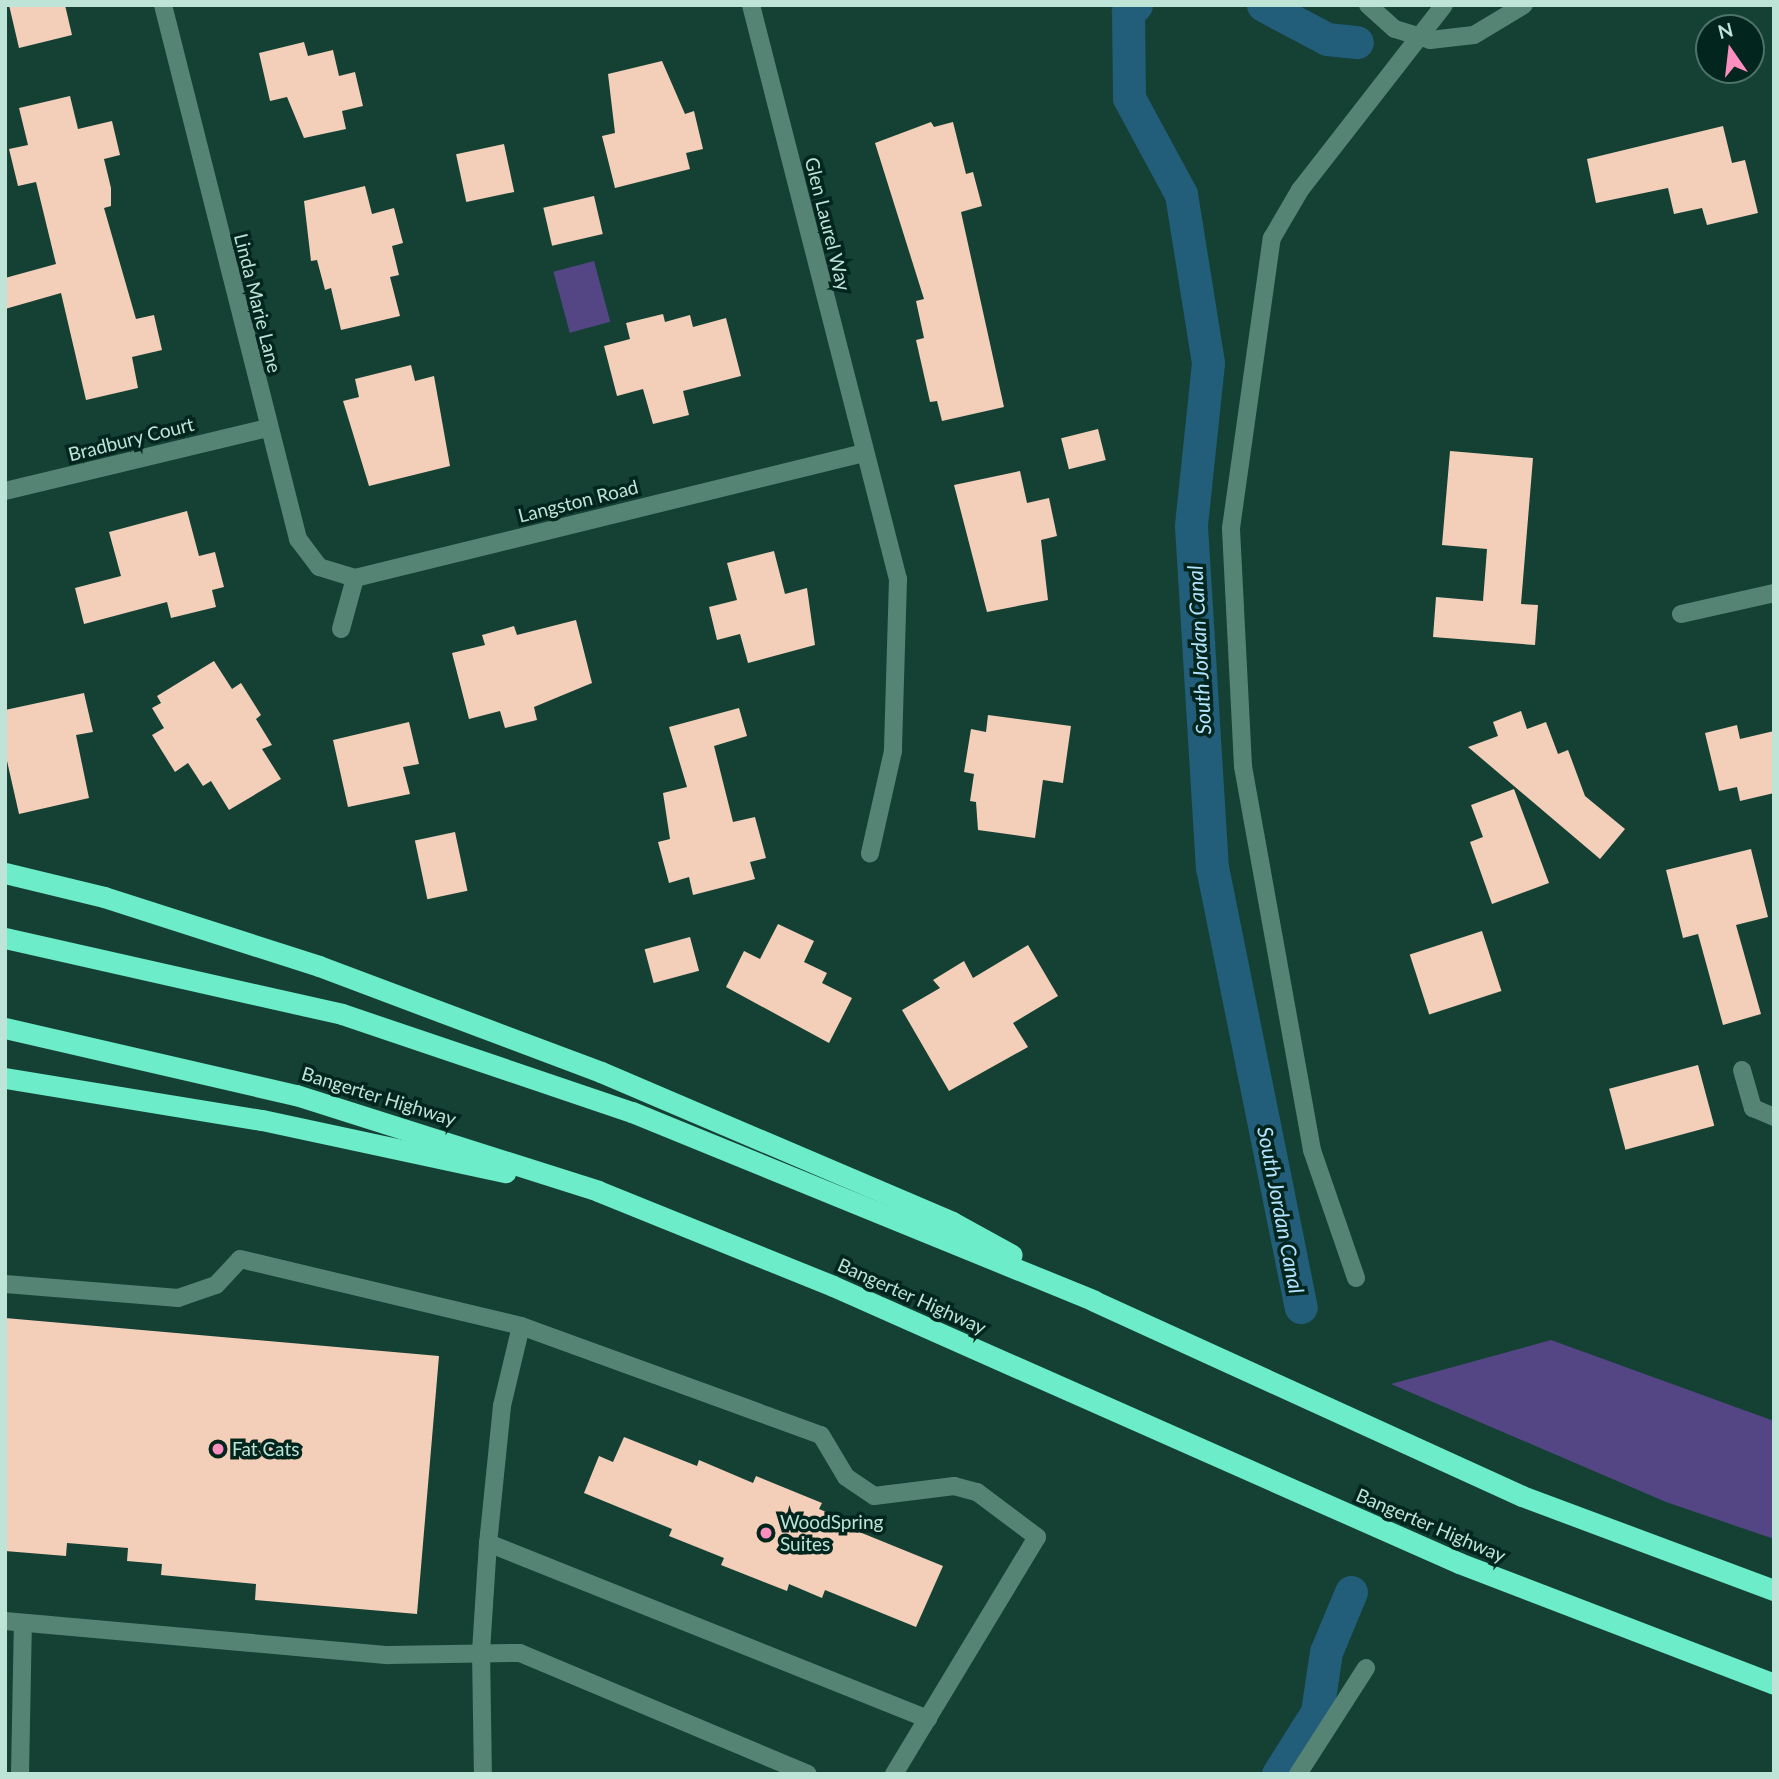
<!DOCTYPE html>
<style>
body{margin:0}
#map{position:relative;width:1779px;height:1779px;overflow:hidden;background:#154135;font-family:Lato,sans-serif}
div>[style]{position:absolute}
.green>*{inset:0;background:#544585;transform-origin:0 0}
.canal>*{height:33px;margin:-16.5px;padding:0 16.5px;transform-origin:16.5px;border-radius:16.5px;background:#225d79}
.building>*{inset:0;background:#f3cfb9;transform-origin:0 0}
.minor>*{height:18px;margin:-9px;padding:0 9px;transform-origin:9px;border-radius:9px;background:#558475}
.highway>*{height:21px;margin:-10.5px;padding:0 10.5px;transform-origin:10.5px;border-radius:10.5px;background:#6cecc8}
.dots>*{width:19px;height:19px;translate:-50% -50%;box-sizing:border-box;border:4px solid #02261d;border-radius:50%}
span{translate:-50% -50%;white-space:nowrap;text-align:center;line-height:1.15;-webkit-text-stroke:7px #02261d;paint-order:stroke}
.street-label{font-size:19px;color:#bde4d7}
.poi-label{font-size:19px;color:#bde4d7}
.left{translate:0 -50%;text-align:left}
.water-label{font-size:21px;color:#b3e4ff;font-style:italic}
.frame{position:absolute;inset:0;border:7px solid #bde4d7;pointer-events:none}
.north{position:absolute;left:1695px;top:14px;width:70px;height:70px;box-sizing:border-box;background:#02261d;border:2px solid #4d7267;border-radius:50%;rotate:346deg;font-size:19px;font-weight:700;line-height:28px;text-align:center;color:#bde4d7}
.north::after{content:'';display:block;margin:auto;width:24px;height:32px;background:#fd8ec0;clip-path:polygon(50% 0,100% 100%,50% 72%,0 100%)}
</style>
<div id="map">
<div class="green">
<div style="left:594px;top:261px;width:63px;height:42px;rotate:75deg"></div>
<div style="clip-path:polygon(1551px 1340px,1774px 1421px,1774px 1539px,1666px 1502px,1391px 1384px)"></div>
</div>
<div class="canal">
<div style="left:1136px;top:5px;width:11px;rotate:139deg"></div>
<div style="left:1128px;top:12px;width:86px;rotate:89.3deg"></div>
<div style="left:1129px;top:98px;width:109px;rotate:61.6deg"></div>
<div style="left:1181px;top:194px;width:171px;rotate:80.9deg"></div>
<div style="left:1208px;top:363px;width:164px;rotate:96deg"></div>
<div style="left:1191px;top:526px;width:342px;rotate:86.5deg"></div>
<div style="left:1212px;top:867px;width:449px;rotate:78.6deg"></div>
<div style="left:1263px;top:5px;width:72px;rotate:28deg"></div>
<div style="left:1327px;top:39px;width:30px;rotate:6deg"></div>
<div style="left:1278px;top:1774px;width:73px;rotate:-57.8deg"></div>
<div style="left:1317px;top:1712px;width:61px;rotate:-81.5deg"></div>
<div style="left:1326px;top:1652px;width:65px;rotate:-67.4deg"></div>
</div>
<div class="building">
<div style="clip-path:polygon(9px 5px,65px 5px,72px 35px,19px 48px)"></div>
<div style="clip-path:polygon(304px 42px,308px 56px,333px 50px,339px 76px,355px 72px,363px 106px,342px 111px,346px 129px,304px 138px,287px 97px,270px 101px,259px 53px)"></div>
<div style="clip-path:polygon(662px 61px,685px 114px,694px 111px,703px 149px,686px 153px,690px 169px,615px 188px,602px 136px,615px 133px,608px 74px)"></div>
<div style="clip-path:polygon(70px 96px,78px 129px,112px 121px,120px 155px,104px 159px,111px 188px,111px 206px,104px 208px,136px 319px,154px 315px,162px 350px,132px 357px,138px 388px,86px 400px,61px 293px,5px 309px,5px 278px,56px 264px,36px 182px,18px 186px,9px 149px,28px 145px,19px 108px)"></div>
<div style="clip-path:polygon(931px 122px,934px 127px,953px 122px,966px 174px,973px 172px,982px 206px,961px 212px,1004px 407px,942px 421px,937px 401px,930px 402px,916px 340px,924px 338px,916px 301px,924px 299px,875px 143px)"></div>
<div style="clip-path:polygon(1723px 126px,1732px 163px,1745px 160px,1758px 213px,1707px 225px,1702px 208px,1674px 214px,1668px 188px,1596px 203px,1587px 159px)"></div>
<div style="left:504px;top:144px;width:49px;height:49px;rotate:78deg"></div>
<div style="clip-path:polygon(365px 186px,372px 214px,394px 208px,403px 243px,392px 246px,399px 275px,390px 277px,400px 316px,341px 330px,331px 288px,325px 290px,317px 260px,311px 261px,304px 201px)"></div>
<div style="left:594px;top:196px;width:39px;height:52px;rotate:77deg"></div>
<div style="clip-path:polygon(663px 314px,665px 322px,690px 315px,693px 327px,726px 318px,741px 376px,683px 391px,689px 415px,653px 424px,643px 389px,617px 396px,604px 346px,630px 339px,626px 323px)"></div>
<div style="clip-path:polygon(411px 365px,415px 381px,434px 376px,450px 466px,369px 486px,343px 401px,359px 397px,355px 379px)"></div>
<div style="left:1098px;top:429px;width:32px;height:38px;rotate:76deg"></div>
<div style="clip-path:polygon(1450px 451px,1533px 458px,1521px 604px,1538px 605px,1535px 645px,1433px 637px,1436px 597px,1483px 601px,1487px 549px,1442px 545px)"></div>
<div style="clip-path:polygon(1020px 471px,1027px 503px,1049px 498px,1057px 536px,1041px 540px,1048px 600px,987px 612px,954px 485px)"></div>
<div style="clip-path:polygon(187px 511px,199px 556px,215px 552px,224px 587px,212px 590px,216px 607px,171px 618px,167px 602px,84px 624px,75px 588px,121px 576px,109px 532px)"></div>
<div style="clip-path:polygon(774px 551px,785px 594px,807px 588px,815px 645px,748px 663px,740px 634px,717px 640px,709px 607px,737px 600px,727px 563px)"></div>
<div style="clip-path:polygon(576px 620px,592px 683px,534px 707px,537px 720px,505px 728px,500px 711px,469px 719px,452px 653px,485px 645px,482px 635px,514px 626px,517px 635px)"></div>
<div style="clip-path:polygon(214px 661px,232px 689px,241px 683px,261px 715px,256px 719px,272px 745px,262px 749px,281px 779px,229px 810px,211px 781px,203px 786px,188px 763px,175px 772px,152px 735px,164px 728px,152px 708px,161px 703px,157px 696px)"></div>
<div style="clip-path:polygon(84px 693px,93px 732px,76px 735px,89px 798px,19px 814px,5px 752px,5px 710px)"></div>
<div style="clip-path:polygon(739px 708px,747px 736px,714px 746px,733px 822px,755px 817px,766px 858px,750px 862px,755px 879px,693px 895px,689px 877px,669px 883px,658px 842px,670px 839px,663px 793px,687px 787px,669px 727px)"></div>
<div style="clip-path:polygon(1521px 711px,1527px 729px,1546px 722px,1558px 754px,1568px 750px,1585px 796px,1625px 829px,1600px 859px,1468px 747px,1498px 736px,1493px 722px)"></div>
<div style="clip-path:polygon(988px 715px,1071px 726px,1063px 783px,1043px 780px,1035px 838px,978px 830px,976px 802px,970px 801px,974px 774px,964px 772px,971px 729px,986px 732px)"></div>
<div style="clip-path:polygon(409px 722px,419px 764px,403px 767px,410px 794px,348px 807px,333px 740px)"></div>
<div style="clip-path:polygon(1737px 725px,1740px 739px,1774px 731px,1774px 793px,1740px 801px,1737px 787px,1719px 791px,1705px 733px)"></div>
<div style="clip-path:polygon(1514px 789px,1549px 883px,1492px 904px,1470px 842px,1483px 837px,1471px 805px)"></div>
<div style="left:455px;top:832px;width:60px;height:41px;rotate:78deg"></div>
<div style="clip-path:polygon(1751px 849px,1768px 917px,1736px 925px,1761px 1014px,1723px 1025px,1698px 934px,1683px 938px,1666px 870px)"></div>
<div style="clip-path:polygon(778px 924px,814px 941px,804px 962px,827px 973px,822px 983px,852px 998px,829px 1043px,726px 987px,744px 951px,760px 959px)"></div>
<div style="left:1482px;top:931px;width:63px;height:76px;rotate:72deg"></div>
<div style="left:690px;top:937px;width:35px;height:47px;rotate:75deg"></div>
<div style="clip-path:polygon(1028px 945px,1058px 996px,1013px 1023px,1028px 1047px,949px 1091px,902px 1010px,940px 988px,933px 980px,964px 961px,973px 978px)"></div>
<div style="left:1698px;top:1065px;width:63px;height:92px;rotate:75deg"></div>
<div style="clip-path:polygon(5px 1318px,439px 1356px,417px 1614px,255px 1600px,256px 1584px,161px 1575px,162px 1564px,127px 1561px,128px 1548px,67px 1543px,66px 1556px,5px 1551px)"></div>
<div style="clip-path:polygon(624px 1437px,697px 1466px,699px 1460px,753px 1483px,756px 1476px,822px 1503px,819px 1509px,855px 1524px,852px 1529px,943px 1566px,916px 1627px,825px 1590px,822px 1598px,789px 1584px,787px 1591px,721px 1565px,724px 1558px,669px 1536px,672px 1529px,584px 1493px,599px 1456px,613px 1462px)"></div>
</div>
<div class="minor">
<div style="left:163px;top:5px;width:551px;rotate:75.81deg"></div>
<div style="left:298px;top:539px;width:35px;rotate:53deg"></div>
<div style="left:319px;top:567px;width:38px;rotate:17deg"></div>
<div style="left:355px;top:578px;width:524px;rotate:-13.8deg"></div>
<div style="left:751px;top:5px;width:593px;rotate:75.64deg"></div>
<div style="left:898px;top:579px;width:172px;rotate:91.7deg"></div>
<div style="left:893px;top:751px;width:105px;rotate:102.7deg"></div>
<div style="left:1368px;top:5px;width:36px;rotate:42deg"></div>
<div style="left:1395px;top:29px;width:37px;rotate:17deg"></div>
<div style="left:1430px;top:40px;width:44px;rotate:-6.5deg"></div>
<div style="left:1474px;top:35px;width:58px;rotate:-31deg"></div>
<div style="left:5px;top:491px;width:270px;rotate:-13.5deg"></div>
<div style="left:1681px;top:614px;width:95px;rotate:-12.7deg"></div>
<div style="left:341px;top:629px;width:53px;rotate:-74.6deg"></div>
<div style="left:1742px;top:1070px;width:40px;rotate:74deg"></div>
<div style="left:1753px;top:1108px;width:23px;rotate:23deg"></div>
<div style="left:1356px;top:1278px;width:135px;rotate:-109deg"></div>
<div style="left:1312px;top:1150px;width:390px;rotate:-100.2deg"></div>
<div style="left:1243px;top:766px;width:238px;rotate:-92.9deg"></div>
<div style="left:1231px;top:528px;width:293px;rotate:-82deg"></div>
<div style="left:1272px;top:238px;width:56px;rotate:-59.7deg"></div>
<div style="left:1300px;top:190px;width:234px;rotate:-52.1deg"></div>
<div style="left:5px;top:1284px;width:174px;rotate:4.6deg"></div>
<div style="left:178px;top:1298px;width:40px;rotate:-18.9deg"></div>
<div style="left:216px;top:1285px;width:35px;rotate:-47deg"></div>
<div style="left:240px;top:1259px;width:289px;rotate:13.4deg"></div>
<div style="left:521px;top:1326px;width:82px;rotate:103.4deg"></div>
<div style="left:502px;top:1406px;width:138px;rotate:95.8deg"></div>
<div style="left:488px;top:1543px;width:108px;rotate:93.7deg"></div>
<div style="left:481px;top:1651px;width:123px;rotate:89.1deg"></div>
<div style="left:521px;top:1326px;width:319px;rotate:20deg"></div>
<div style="left:821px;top:1435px;width:49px;rotate:59.2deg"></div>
<div style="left:846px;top:1477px;width:34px;rotate:34deg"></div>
<div style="left:874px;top:1496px;width:81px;rotate:-7.1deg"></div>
<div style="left:954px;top:1486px;width:24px;rotate:15deg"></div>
<div style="left:977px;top:1492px;width:75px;rotate:36.9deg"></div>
<div style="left:1037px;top:1537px;width:277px;rotate:121.1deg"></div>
<div style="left:488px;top:1543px;width:474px;rotate:21.8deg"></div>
<div style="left:5px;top:1621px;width:385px;rotate:5.1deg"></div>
<div style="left:388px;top:1655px;width:132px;rotate:-0.9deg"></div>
<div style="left:520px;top:1653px;width:312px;rotate:22.8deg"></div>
<div style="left:20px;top:1774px;width:151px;rotate:-88.9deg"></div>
<div style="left:1298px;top:1774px;width:126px;rotate:-57.3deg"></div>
</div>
<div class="highway">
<div style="left:5px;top:873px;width:102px;rotate:13.6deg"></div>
<div style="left:104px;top:897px;width:226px;rotate:17.8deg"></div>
<div style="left:319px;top:966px;width:301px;rotate:20.6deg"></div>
<div style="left:601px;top:1072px;width:382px;rotate:23.1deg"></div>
<div style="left:952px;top:1222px;width:68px;rotate:28.8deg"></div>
<div style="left:5px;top:938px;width:345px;rotate:12.7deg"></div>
<div style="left:342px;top:1014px;width:306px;rotate:18.7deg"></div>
<div style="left:632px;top:1112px;width:499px;rotate:22.2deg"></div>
<div style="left:1094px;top:1301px;width:470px;rotate:24.5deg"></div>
<div style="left:1522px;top:1496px;width:269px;rotate:20.5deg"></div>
<div style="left:5px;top:1028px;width:299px;rotate:13deg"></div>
<div style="left:296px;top:1095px;width:317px;rotate:17.6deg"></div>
<div style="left:598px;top:1191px;width:253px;rotate:22deg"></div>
<div style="left:833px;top:1286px;width:685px;rotate:23.87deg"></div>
<div style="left:1459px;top:1563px;width:337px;rotate:21deg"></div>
<div style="left:5px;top:1078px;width:260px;rotate:9.3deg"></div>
<div style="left:262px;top:1120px;width:249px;rotate:12.1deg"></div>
</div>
<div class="dots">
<div style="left:218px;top:1449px;background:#fd8ec0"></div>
<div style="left:766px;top:1533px;background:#fd8ec0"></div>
</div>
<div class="street-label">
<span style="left:828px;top:224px;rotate:76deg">Glen Laurel Way</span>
<span style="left:258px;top:303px;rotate:76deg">Linda Marie Lane</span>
<span style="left:131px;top:439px;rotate:-14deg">Bradbury Court</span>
<span style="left:578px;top:501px;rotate:-14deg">Langston Road</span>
<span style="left:379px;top:1096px;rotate:17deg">Bangerter Highway</span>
<span style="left:912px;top:1296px;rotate:24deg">Bangerter Highway</span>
<span style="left:1431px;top:1525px;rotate:23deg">Bangerter Highway</span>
</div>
<div class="poi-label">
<span class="left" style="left:232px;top:1449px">Fat Cats</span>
<span class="left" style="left:780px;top:1533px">WoodSpring<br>Suites</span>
</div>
<div class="water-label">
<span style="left:1199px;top:650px;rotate:-93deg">South Jordan Canal</span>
<span style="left:1281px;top:1210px;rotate:79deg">South Jordan Canal</span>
</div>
<div class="frame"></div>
<div class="north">N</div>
</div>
